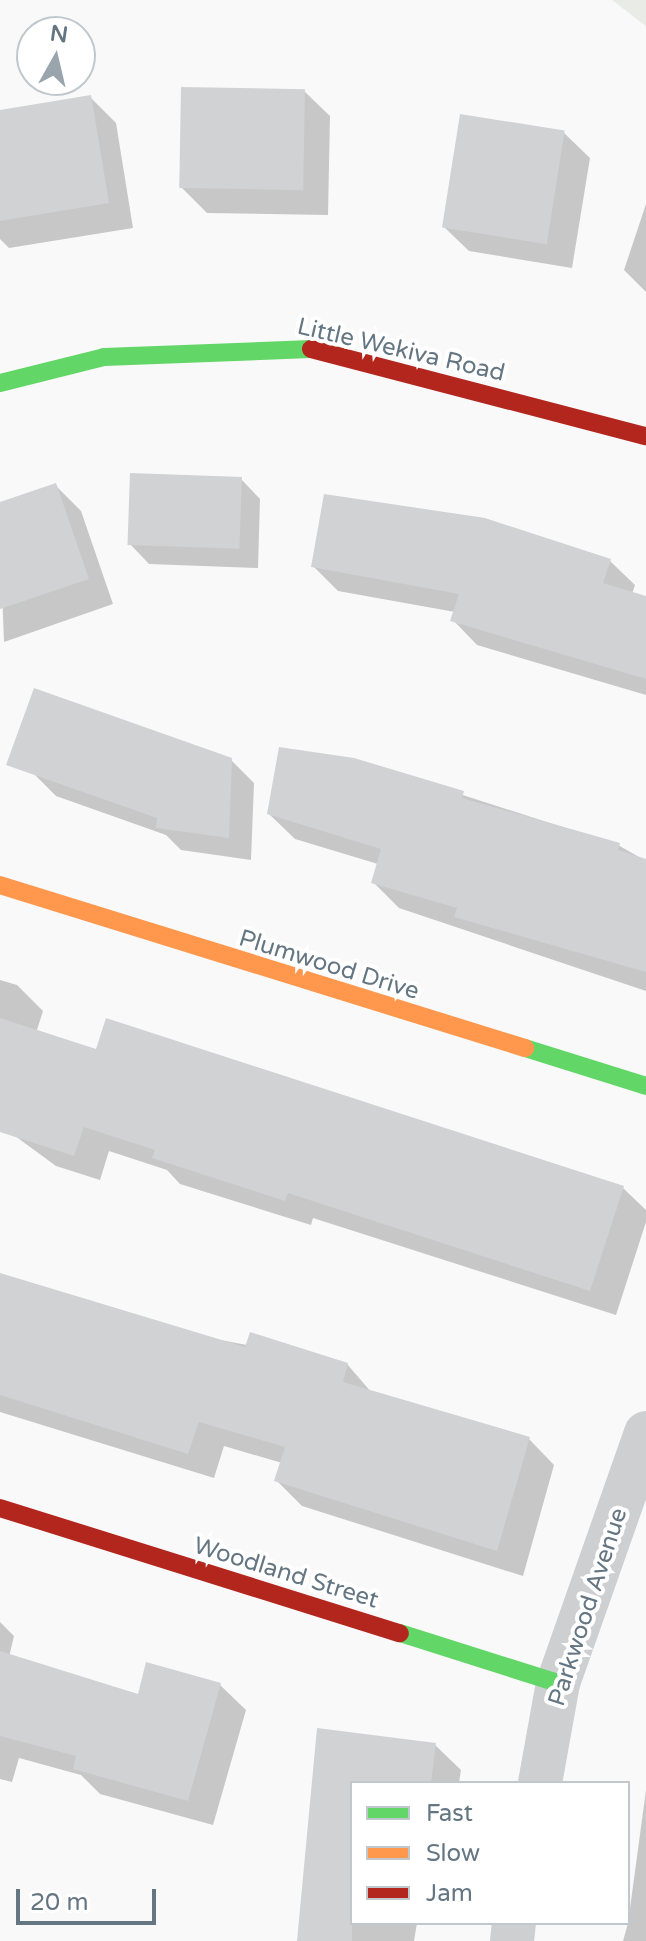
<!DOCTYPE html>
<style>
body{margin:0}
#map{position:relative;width:646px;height:1941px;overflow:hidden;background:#f9f9f9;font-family:"Varela Round",sans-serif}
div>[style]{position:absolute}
.green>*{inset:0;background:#e8ebe6}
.shadow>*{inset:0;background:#0003}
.building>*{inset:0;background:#d0d2d3;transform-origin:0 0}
.street>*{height:44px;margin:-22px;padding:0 22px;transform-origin:22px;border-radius:22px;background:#cecfd0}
.fast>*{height:18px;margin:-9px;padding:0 9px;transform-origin:9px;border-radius:9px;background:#63d668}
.slow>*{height:18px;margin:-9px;padding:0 9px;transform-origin:9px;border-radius:9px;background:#ff974d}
.jam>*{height:18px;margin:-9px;padding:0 9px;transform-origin:9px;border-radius:9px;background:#b3261e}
span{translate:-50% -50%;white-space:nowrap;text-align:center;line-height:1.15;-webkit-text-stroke:8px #fff;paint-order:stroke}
.street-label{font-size:24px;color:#657683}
.legend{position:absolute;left:350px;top:1781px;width:280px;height:144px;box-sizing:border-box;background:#fff;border:2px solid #c1c8cd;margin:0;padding:10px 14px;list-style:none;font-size:24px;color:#657683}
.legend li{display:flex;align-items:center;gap:16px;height:40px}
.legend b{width:40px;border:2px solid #c1c8cd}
.north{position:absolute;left:16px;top:16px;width:80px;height:80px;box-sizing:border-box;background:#fff;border:2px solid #c1c8cd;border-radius:50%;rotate:8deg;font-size:22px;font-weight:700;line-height:32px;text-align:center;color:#657683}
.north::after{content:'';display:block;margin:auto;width:28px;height:36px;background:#99a4ac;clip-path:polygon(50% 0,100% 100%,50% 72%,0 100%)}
.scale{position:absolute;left:16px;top:1889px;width:140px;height:36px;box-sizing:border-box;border:4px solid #657683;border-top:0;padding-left:10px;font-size:24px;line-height:28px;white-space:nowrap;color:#657683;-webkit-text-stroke:6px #fff;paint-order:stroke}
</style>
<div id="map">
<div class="green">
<div style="clip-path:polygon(612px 0,646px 0,646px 26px)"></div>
</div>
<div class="shadow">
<div style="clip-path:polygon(304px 91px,330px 116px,328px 215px,207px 213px,181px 187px)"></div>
<div style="clip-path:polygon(90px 97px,116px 123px,133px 228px,9px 248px,0 239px,0 112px)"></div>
<div style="clip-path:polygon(564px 133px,590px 158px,572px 268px,469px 251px,443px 226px)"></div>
<div style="clip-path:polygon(646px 204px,646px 292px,624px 270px)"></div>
<div style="clip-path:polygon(241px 479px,260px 499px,258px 568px,149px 564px,130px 544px)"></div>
<div style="clip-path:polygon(56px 486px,81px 511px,113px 604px,4px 642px,0 538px)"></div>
<div style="clip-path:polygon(610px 561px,635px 585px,632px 594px,646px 598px,646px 695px,477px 645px,453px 620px,455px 612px,338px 591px,313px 566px)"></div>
<div style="clip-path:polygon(231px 760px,254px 783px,251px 860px,181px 850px,166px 835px,56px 796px,33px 773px)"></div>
<div style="clip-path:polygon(354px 760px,618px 845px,646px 861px,646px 991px,399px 908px,373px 882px,378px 864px,295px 839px,269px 814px)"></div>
<div style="clip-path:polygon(0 980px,17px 985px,43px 1011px,37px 1030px,97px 1052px,623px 1188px,646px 1210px,646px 1222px,616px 1315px,313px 1218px,311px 1225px,180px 1184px,167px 1170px,109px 1151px,100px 1180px,56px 1166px,0 1125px)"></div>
<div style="clip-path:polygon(0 1298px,347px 1364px,372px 1393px,529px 1439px,554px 1465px,523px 1576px,302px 1506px,277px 1481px,282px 1463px,224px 1446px,214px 1478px,0 1412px)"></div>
<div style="clip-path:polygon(0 1622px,14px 1636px,9px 1657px,139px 1696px,220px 1685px,246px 1710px,213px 1825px,100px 1794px,81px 1775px,19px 1758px,12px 1782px,0 1779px)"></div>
<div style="clip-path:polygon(319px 1730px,435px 1745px,461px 1770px,459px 1783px,352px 1783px,352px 1923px,417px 1923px,414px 1941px,299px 1941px)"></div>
<div style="clip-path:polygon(646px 1790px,646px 1941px,623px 1941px,628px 1923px)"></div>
</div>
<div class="building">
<div style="left:181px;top:87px;width:124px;height:101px;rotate:1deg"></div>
<div style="clip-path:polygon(91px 95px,109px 203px,0 221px,0 110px)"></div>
<div style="left:460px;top:114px;width:106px;height:115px;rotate:9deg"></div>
<div style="left:130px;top:473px;width:112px;height:72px;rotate:2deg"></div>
<div style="clip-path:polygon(56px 483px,89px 579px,0 609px,0 502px)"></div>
<div style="clip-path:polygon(324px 494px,485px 518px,611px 559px,603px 583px,646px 596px,646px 679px,450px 621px,459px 594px,311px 567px)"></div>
<div style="clip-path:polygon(34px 688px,232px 758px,229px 838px,156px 828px,157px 818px,6px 765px)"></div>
<div style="clip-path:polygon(279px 747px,354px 758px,464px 791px,462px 798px,620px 843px,618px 850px,646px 859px,646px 972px,454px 917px,457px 908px,371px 883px,381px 849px,267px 814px)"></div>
<div style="clip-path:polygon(0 1018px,96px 1049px,106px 1018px,624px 1186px,590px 1291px,288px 1193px,285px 1201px,152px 1158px,155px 1150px,84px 1127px,74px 1156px,0 1132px)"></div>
<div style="clip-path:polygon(0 1273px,245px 1347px,250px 1332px,348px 1363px,343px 1382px,530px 1437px,497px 1551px,274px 1481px,285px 1447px,199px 1422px,188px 1454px,0 1395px)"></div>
<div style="clip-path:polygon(0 1651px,138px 1694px,146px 1662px,221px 1683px,188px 1801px,73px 1769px,76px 1756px,0 1736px)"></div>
<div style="clip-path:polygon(317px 1728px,436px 1743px,431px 1783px,352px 1783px,352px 1941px,297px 1941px)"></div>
</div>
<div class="street">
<div style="left:540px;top:1783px;width:102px;rotate:-79.8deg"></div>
<div style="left:558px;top:1683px;width:265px;rotate:-70.6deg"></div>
<div style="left:512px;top:1941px;width:18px;rotate:-84deg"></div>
</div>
<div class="fast">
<div style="left:0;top:383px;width:107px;rotate:-14deg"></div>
<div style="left:104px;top:357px;width:207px;rotate:-2.2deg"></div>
<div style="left:525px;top:1048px;width:127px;rotate:17.4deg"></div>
<div style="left:400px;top:1633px;width:166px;rotate:17.6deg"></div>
</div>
<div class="slow">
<div style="left:0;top:885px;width:550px;rotate:17.25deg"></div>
</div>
<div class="jam">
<div style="left:311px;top:349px;width:346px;rotate:14.6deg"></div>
<div style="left:0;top:1508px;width:419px;rotate:17.4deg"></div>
</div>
<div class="street-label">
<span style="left:401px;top:350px;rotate:13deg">Little Wekiva Road</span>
<span style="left:329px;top:965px;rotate:17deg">Plumwood Drive</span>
<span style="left:286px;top:1573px;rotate:17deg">Woodland Street</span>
<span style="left:588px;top:1607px;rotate:-72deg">Parkwood Avenue</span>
</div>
<ul class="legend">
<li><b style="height:10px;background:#63d668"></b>Fast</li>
<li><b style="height:10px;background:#ff974d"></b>Slow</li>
<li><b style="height:10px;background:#b3261e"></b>Jam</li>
</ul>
<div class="north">N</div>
<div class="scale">20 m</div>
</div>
